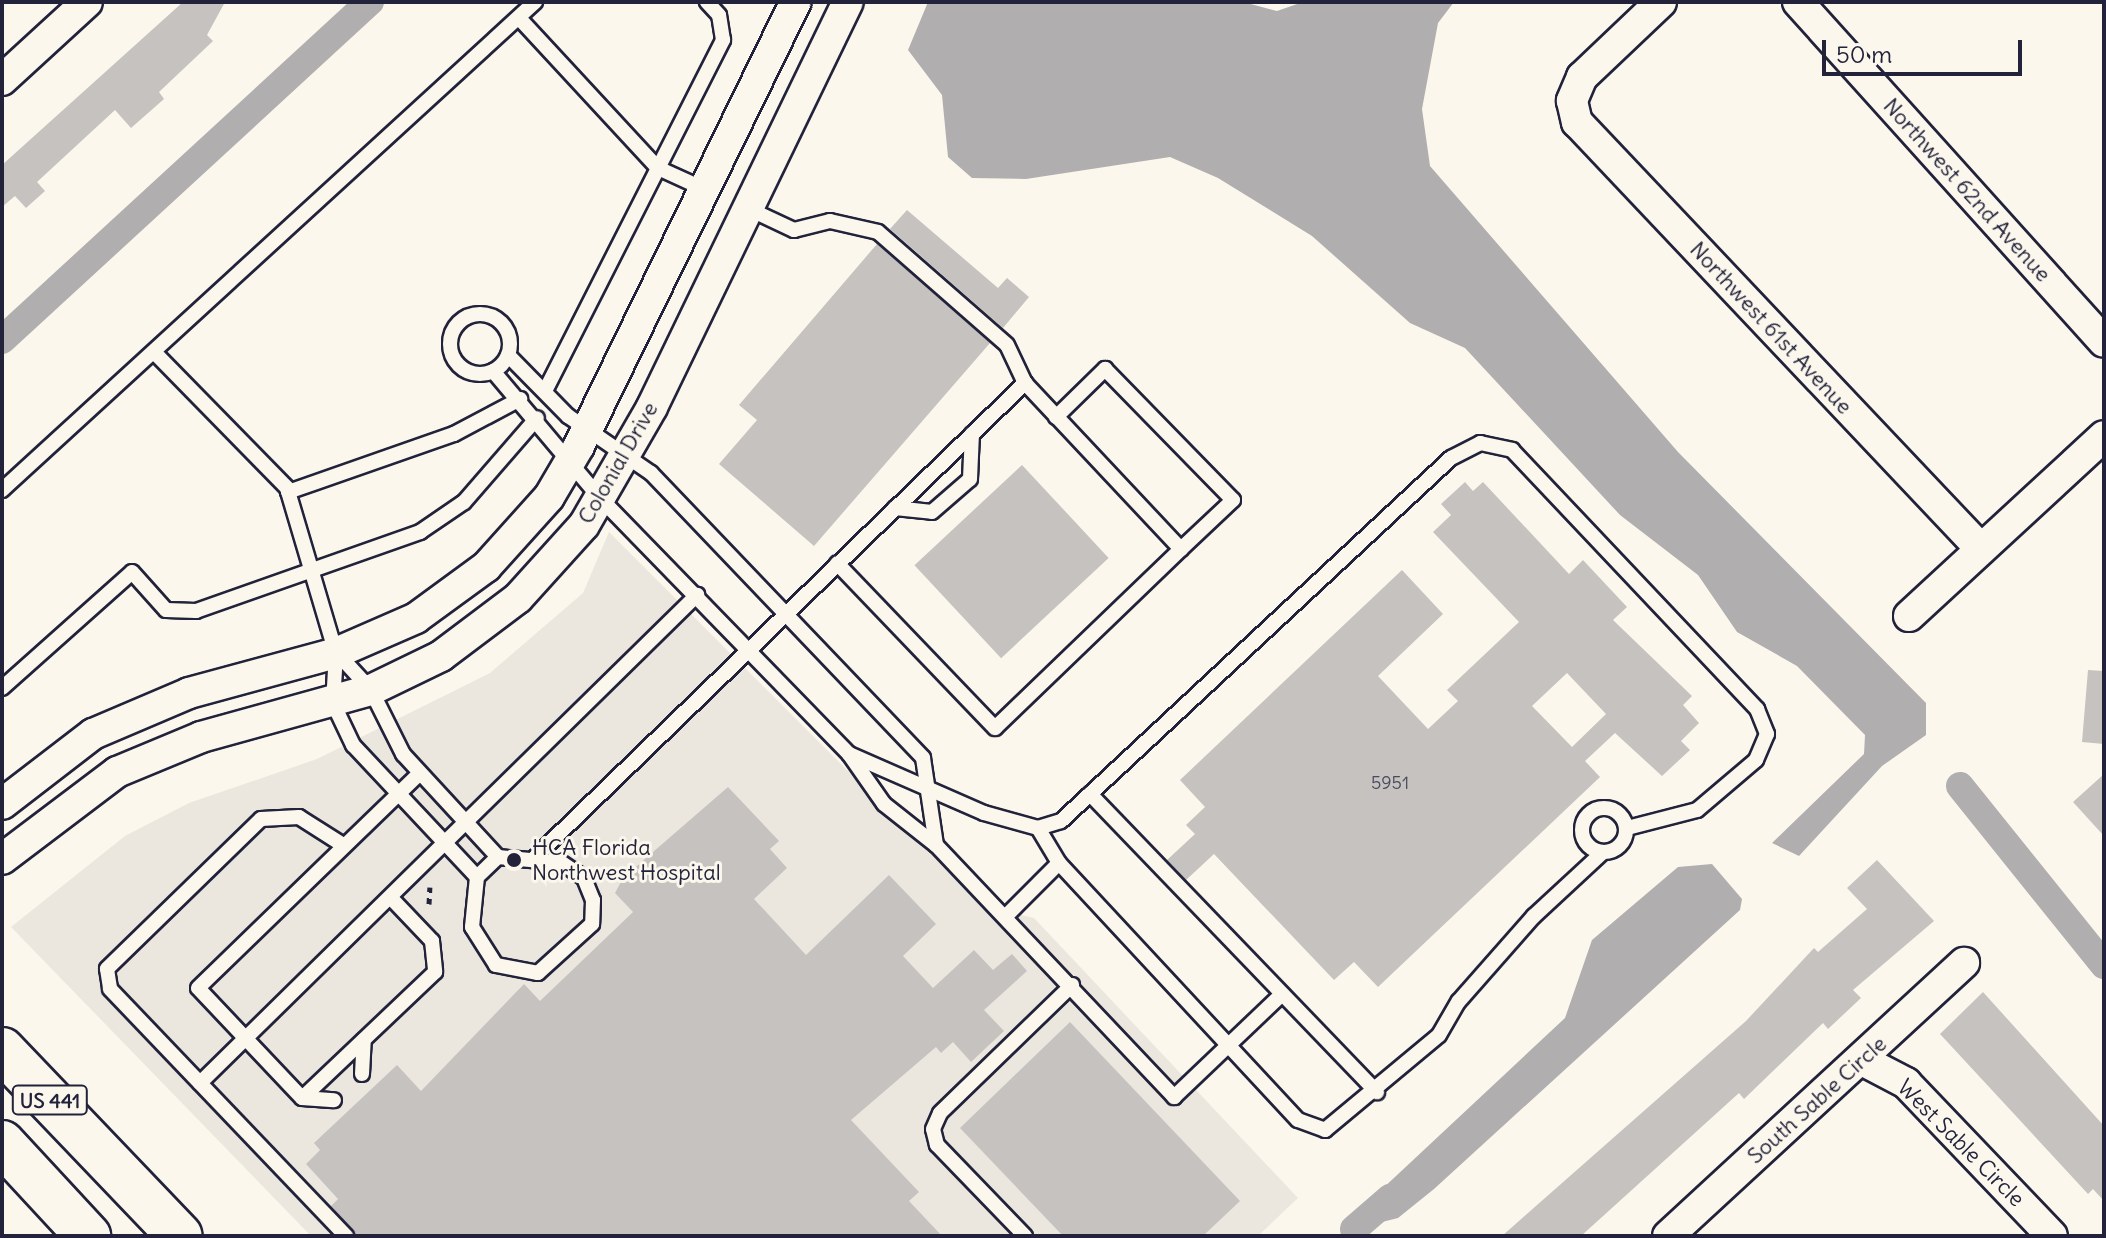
<!DOCTYPE html>
<style>
body{margin:0}
#map{position:relative;width:2106px;height:1238px;overflow:hidden;background:#fbf7ec;font-family:Delius,sans-serif}
div>[style]{position:absolute}
.built>*{inset:0;background:#ebe7df}
.water>*{inset:0;background:#b1aeb0}
.canal>*{height:28px;margin:-14px;padding:0 14px;transform-origin:14px;border-radius:14px;background:#b1aeb0}
.building>*{inset:0;background:#c6c2c0;transform-origin:0 0}
.path>*{height:5px;margin-top:-2.5px;transform-origin:0;background:repeating-linear-gradient(90deg,#22223b 0 6px,transparent 0 12px)}
.roads{filter:drop-shadow(2px 0 #22223b) drop-shadow(-2px 0 #22223b) drop-shadow(0 2px #22223b) drop-shadow(0 -2px #22223b)}
.service>*{height:14px;margin:-7px;padding:0 7px;transform-origin:7px;border-radius:7px;background:#fbf7ec}
.service>.ring{margin:-7px;padding:0;box-sizing:content-box;background:none;border:14px solid #fbf7ec;border-radius:50%}
.minor>*{height:30px;margin:-15px;padding:0 15px;transform-origin:15px;border-radius:15px;background:#fbf7ec}
.primary>*{height:44px;margin:-22px;padding:0 22px;transform-origin:22px;border-radius:22px;background:#fbf7ec}
.dots>*{width:22px;height:22px;translate:-50% -50%;box-sizing:border-box;border:4px solid #fbf7ec;border-radius:50%}
span{translate:-50% -50%;white-space:nowrap;text-align:center;line-height:1.15;-webkit-text-stroke:6px #fbf7ec;paint-order:stroke}
.number-label{font-size:18px;color:#4b4a5c}
.number-label span{-webkit-text-stroke-width:0}
.shield-label span{padding:2px 6px;background:#fbf7ec;border:2px solid;border-radius:6px;-webkit-text-stroke-width:0}
.shield-label{font-size:20px;color:#22223b;font-weight:700}
.street-label{font-size:22px;color:#22223b}
.poi-label{font-size:22px;color:#22223b}
.left{translate:0 -50%;text-align:left}
.frame{position:absolute;inset:0;border:4px solid #22223b;pointer-events:none}
.scale{position:absolute;left:1822px;top:40px;width:200px;height:36px;box-sizing:border-box;border:4px solid #22223b;border-top:0;padding-left:10px;font-size:24px;line-height:28px;white-space:nowrap;color:#22223b;-webkit-text-stroke:6px #fbf7ec;paint-order:stroke}
</style>
<div id="map">
<div class="built">
<div style="clip-path:polygon(609px 532px,983px 906px,1034px 918px,1298px 1198px,1258px 1236px,311px 1236px,11px 927px,125px 836px,189px 803px,317px 759px,490px 673px,583px 593px)"></div>
</div>
<div class="water">
<div style="clip-path:polygon(928px 2px,1243px 2px,1277px 11px,1303px 2px,1454px 2px,1438px 23px,1422px 109px,1430px 166px,1678px 452px,1926px 703px,1926px 735px,1882px 766px,1799px 856px,1772px 843px,1864px 754px,1865px 735px,1797px 666px,1737px 632px,1698px 575px,1620px 515px,1465px 348px,1410px 323px,1312px 236px,1218px 178px,1170px 157px,1026px 179px,972px 178px,948px 157px,942px 95px,908px 50px)"></div>
<div style="clip-path:polygon(1712px 864px,1742px 899px,1740px 910px,1434px 1189px,1398px 1218px,1362px 1227px,1365px 1205px,1565px 1018px,1592px 940px,1678px 867px)"></div>
</div>
<div class="canal">
<div style="left:2px;top:340px;width:500px;rotate:-42.6deg"></div>
<div style="left:1960px;top:786px;width:230px;rotate:51.2deg"></div>
<div style="left:1354px;top:1229px;width:48px;rotate:-40.7deg"></div>
</div>
<div class="building">
<div style="clip-path:polygon(183px 2px,225px 2px,207px 35px,213px 41px,159px 92px,164px 99px,131px 128px,115px 110px,37px 182px,45px 191px,26px 208px,15px 196px,2px 207px,2px 165px)"></div>
<div style="clip-path:polygon(907px 210px,998px 288px,1007px 278px,1029px 297px,1003px 328px,890px 229px)"></div>
<div style="clip-path:polygon(877px 244px,990px 343px,814px 546px,719px 464px,757px 420px,739px 405px)"></div>
<div style="left:1022px;top:465px;width:127px;height:147px;rotate:47deg"></div>
<div style="clip-path:polygon(evenodd,1465px 482px,1473px 491px,1483px 482px,1569px 574px,1583px 560px,1627px 607px,1613px 620px,1692px 696px,1683px 705px,1699px 723px,1681px 741px,1690px 750px,1662px 776px,1615px 733px,1585px 761px,1600px 777px,1378px 987px,1354px 962px,1334px 980px,1214px 854px,1186px 880px,1167px 860px,1195px 834px,1186px 825px,1205px 807px,1180px 780px,1402px 570px,1443px 614px,1378px 676px,1428px 729px,1458px 701px,1447px 690px,1519px 622px,1433px 532px,1451px 515px,1441px 504px,1465px 482px,1567px 673px,1606px 714px,1572px 747px,1532px 706px,1567px 673px)"></div>
<div style="clip-path:polygon(2088px 670px,2104px 671px,2104px 744px,2082px 742px)"></div>
<div style="clip-path:polygon(2104px 774px,2104px 836px,2073px 802px)"></div>
<div style="clip-path:polygon(728px 787px,779px 841px,770px 849px,787px 868px,754px 899px,806px 955px,889px 875px,936px 924px,903px 956px,933px 988px,974px 950px,993px 970px,1012px 954px,1027px 971px,984px 1010px,1004px 1031px,971px 1062px,953px 1042px,941px 1053px,936px 1047px,851px 1120px,919px 1192px,909px 1201px,942px 1236px,357px 1236px,331px 1206px,338px 1199px,306px 1164px,320px 1150px,314px 1143px,397px 1065px,421px 1091px,524px 984px,540px 1001px,633px 912px,615px 893px,623px 878px)"></div>
<div style="clip-path:polygon(1877px 860px,1934px 921px,1853px 990px,1861px 998px,1828px 1029px,1823px 1023px,1744px 1099px,1739px 1093px,1581px 1236px,1502px 1236px,1746px 1021px,1814px 948px,1818px 952px,1867px 909px,1847px 888px)"></div>
<div style="clip-path:polygon(1983px 992px,2104px 1126px,2104px 1201px,2093px 1189px,2088px 1194px,1940px 1034px)"></div>
<div style="clip-path:polygon(1070px 1022px,1240px 1201px,1203px 1236px,1063px 1236px,960px 1128px)"></div>
</div>
<div class="path">
<div style="left:429px;top:904px;width:17px;rotate:-87deg"></div>
</div>
<div class="roads">
<div class="service">
<div style="left:519px;top:18px;width:205px;rotate:47.2deg"></div>
<div style="left:658px;top:168px;width:51px;rotate:24.5deg"></div>
<div style="left:747px;top:208px;width:52px;rotate:25.1deg"></div>
<div style="left:794px;top:230px;width:37px;rotate:-14deg"></div>
<div style="left:830px;top:221px;width:49px;rotate:12.9deg"></div>
<div style="left:878px;top:232px;width:171px;rotate:41.2deg"></div>
<div style="left:1007px;top:345px;width:42px;rotate:64.7deg"></div>
<div style="left:1025px;top:383px;width:228px;rotate:46.8deg"></div>
<div style="left:1181px;top:549px;width:258px;rotate:136.1deg"></div>
<div style="left:995px;top:728px;width:228px;rotate:-133.8deg"></div>
<div class="ring" style="left:450px;top:314px;width:46px;height:46px"></div>
<div style="left:154px;top:352px;width:190px;rotate:45.6deg"></div>
<div style="left:287px;top:488px;width:172px;rotate:73.5deg"></div>
<div style="left:336px;top:653px;width:50px;rotate:93.4deg"></div>
<div style="left:333px;top:703px;width:47px;rotate:64.5deg"></div>
<div style="left:353px;top:745px;width:181px;rotate:46.8deg"></div>
<div style="left:508px;top:355px;width:86px;rotate:45.5deg"></div>
<div style="left:568px;top:416px;width:101px;rotate:34.5deg"></div>
<div style="left:651px;top:473px;width:394px;rotate:46.3deg"></div>
<div style="left:923px;top:758px;width:88px;rotate:81.5deg"></div>
<div style="left:493px;top:371px;width:166px;rotate:49.9deg"></div>
<div style="left:600px;top:498px;width:357px;rotate:45.8deg"></div>
<div style="left:849px;top:754px;width:61px;rotate:55deg"></div>
<div style="left:884px;top:804px;width:66px;rotate:38.3deg"></div>
<div style="left:936px;top:845px;width:347px;rotate:46.6deg"></div>
<div style="left:1174px;top:1097px;width:149px;rotate:-43.6deg"></div>
<div style="left:545px;top:391px;width:394px;rotate:-63.1deg"></div>
<div style="left:723px;top:40px;width:25px;rotate:-99deg"></div>
<div style="left:719px;top:15px;width:18px;rotate:-133deg"></div>
<div style="left:1056px;top:417px;width:69px;rotate:-44.4deg"></div>
<div style="left:1105px;top:369px;width:183px;rotate:45.7deg"></div>
<div style="left:1233px;top:500px;width:71px;rotate:136.7deg"></div>
<div style="left:2px;top:490px;width:723px;rotate:-42.48deg"></div>
<div style="left:288px;top:492px;width:176px;rotate:-19.3deg"></div>
<div style="left:454px;top:434px;width:75px;rotate:-27.9deg"></div>
<div style="left:895px;top:508px;width:37px;rotate:6deg"></div>
<div style="left:932px;top:512px;width:50px;rotate:-41deg"></div>
<div style="left:970px;top:479px;width:45px;rotate:-87.5deg"></div>
<div style="left:337px;top:653px;width:50px;rotate:47.4deg"></div>
<div style="left:371px;top:690px;width:72px;rotate:63.4deg"></div>
<div style="left:403px;top:754px;width:140px;rotate:47.3deg"></div>
<div style="left:2px;top:688px;width:174px;rotate:-41.7deg"></div>
<div style="left:132px;top:572px;width:51px;rotate:48.2deg"></div>
<div style="left:166px;top:610px;width:30px;rotate:2deg"></div>
<div style="left:196px;top:611px;width:238px;rotate:-19.4deg"></div>
<div style="left:420px;top:532px;width:53px;rotate:-34.3deg"></div>
<div style="left:464px;top:502px;width:111px;rotate:-49deg"></div>
<div style="left:849px;top:754px;width:147px;rotate:23.6deg"></div>
<div style="left:984px;top:813px;width:56px;rotate:15.5deg"></div>
<div style="left:1038px;top:828px;width:24px;rotate:-17deg"></div>
<div style="left:1061px;top:821px;width:533px;rotate:-42.95deg"></div>
<div style="left:1451px;top:458px;width:33px;rotate:-27deg"></div>
<div style="left:1480px;top:443px;width:33px;rotate:12deg"></div>
<div style="left:1512px;top:450px;width:357px;rotate:46.6deg"></div>
<div style="left:1757px;top:709px;width:27px;rotate:68deg"></div>
<div style="left:1767px;top:734px;width:28px;rotate:113deg"></div>
<div style="left:1756px;top:760px;width:77px;rotate:139.7deg"></div>
<div style="left:1697px;top:810px;width:72px;rotate:165.6deg"></div>
<div style="left:1090px;top:794px;width:414px;rotate:46.1deg"></div>
<div class="ring" style="left:1582px;top:808px;width:30px;height:30px"></div>
<div style="left:1038px;top:828px;width:41px;rotate:59deg"></div>
<div style="left:1059px;top:863px;width:351px;rotate:47.1deg"></div>
<div style="left:1298px;top:1120px;width:29px;rotate:20deg"></div>
<div style="left:1325px;top:1130px;width:148px;rotate:-39.8deg"></div>
<div style="left:1439px;top:1035px;width:39px;rotate:-60deg"></div>
<div style="left:1459px;top:1001px;width:113px;rotate:-48.6deg"></div>
<div style="left:1534px;top:916px;width:94px;rotate:-42.8deg"></div>
<div style="left:343px;top:845px;width:52px;rotate:-147.5deg"></div>
<div style="left:299px;top:817px;width:38px;rotate:177deg"></div>
<div style="left:261px;top:819px;width:215px;rotate:135.8deg"></div>
<div style="left:107px;top:969px;width:20px;rotate:81deg"></div>
<div style="left:110px;top:989px;width:342px;rotate:46.3deg"></div>
<div style="left:498px;top:857px;width:64px;rotate:5.4deg"></div>
<div style="left:562px;top:863px;width:27px;rotate:34deg"></div>
<div style="left:584px;top:878px;width:24px;rotate:68deg"></div>
<div style="left:593px;top:900px;width:24px;rotate:92deg"></div>
<div style="left:592px;top:924px;width:73px;rotate:137.8deg"></div>
<div style="left:538px;top:973px;width:43px;rotate:-169.2deg"></div>
<div style="left:496px;top:965px;width:45px;rotate:-122.3deg"></div>
<div style="left:472px;top:927px;width:50px;rotate:-84.3deg"></div>
<div style="left:477px;top:877px;width:29px;rotate:-44deg"></div>
<div style="left:535px;top:857px;width:682px;rotate:-44.05deg"></div>
<div style="left:392px;top:899px;width:58px;rotate:46.4deg"></div>
<div style="left:432px;top:941px;width:31px;rotate:84deg"></div>
<div style="left:435px;top:972px;width:183px;rotate:136.5deg"></div>
<div style="left:302px;top:1098px;width:151px;rotate:-133.4deg"></div>
<div style="left:198px;top:988px;width:308px;rotate:-44.1deg"></div>
<div style="left:1005px;top:917px;width:76px;rotate:-45deg"></div>
<div style="left:362px;top:1074px;width:34px;rotate:-87deg"></div>
<div style="left:200px;top:1083px;width:697px;rotate:-44.48deg"></div>
<div style="left:302px;top:1098px;width:32px;rotate:4deg"></div>
<div style="left:1025px;top:1236px;width:127px;rotate:-134deg"></div>
<div style="left:937px;top:1145px;width:16px;rotate:-104deg"></div>
<div style="left:933px;top:1129px;width:17px;rotate:-66deg"></div>
<div style="left:940px;top:1113px;width:184px;rotate:-44.1deg"></div>
</div>
<div class="minor">
<div style="left:1661px;top:2px;width:109px;rotate:136.5deg"></div>
<div style="left:1582px;top:77px;width:26px;rotate:113deg"></div>
<div style="left:1572px;top:101px;width:22px;rotate:77deg"></div>
<div style="left:1577px;top:122px;width:588px;rotate:46.59deg"></div>
<div style="left:1798px;top:2px;width:457px;rotate:48deg"></div>
<div style="left:2px;top:80px;width:115px;rotate:-42.5deg"></div>
<div style="left:1909px;top:616px;width:265px;rotate:-42.7deg"></div>
<div style="left:2px;top:804px;width:115px;rotate:-37.6deg"></div>
<div style="left:93px;top:734px;width:104px;rotate:-23.1deg"></div>
<div style="left:189px;top:693px;width:152px;rotate:-15.2deg"></div>
<div style="left:336px;top:653px;width:87px;rotate:-23.6deg"></div>
<div style="left:416px;top:618px;width:87px;rotate:-36.1deg"></div>
<div style="left:486px;top:567px;width:94px;rotate:-48deg"></div>
<div style="left:549px;top:497px;width:59px;rotate:-59.5deg"></div>
<div style="left:579px;top:446px;width:494px;rotate:-64deg"></div>
<div style="left:2px;top:859px;width:144px;rotate:-37.1deg"></div>
<div style="left:117px;top:772px;width:91px;rotate:-22.6deg"></div>
<div style="left:201px;top:737px;width:176px;rotate:-15.5deg"></div>
<div style="left:371px;top:690px;width:78px;rotate:-25.9deg"></div>
<div style="left:441px;top:656px;width:96px;rotate:-37deg"></div>
<div style="left:518px;top:598px;width:98px;rotate:-47.9deg"></div>
<div style="left:584px;top:525px;width:136px;rotate:-60deg"></div>
<div style="left:652px;top:407px;width:450px;rotate:-64.2deg"></div>
<div style="left:1862px;top:1060px;width:50px;rotate:27.6deg"></div>
<div style="left:1906px;top:1083px;width:211px;rotate:46.3deg"></div>
<div style="left:1668px;top:1236px;width:403px;rotate:-42.7deg"></div>
</div>
<div class="primary">
<div style="left:2px;top:1050px;width:257px;rotate:46.3deg"></div>
<div style="left:2px;top:1143px;width:127px;rotate:47.2deg"></div>
</div>
</div>
<div class="dots">
<div style="left:514px;top:860px;background:#22223b"></div>
</div>
<div class="number-label">
<span style="left:1390px;top:783px">5951</span>
</div>
<div class="shield-label">
<span style="left:50px;top:1100px">US 441</span>
</div>
<div class="street-label">
<span style="left:1967px;top:190px;rotate:48deg">Northwest 62nd Avenue</span>
<span style="left:1771px;top:328px;rotate:47deg">Northwest 61st Avenue</span>
<span style="left:618px;top:463px;rotate:-60deg">Colonial Drive</span>
<span style="left:1817px;top:1100px;rotate:-42deg">South Sable Circle</span>
<span style="left:1961px;top:1143px;rotate:45deg">West Sable Circle</span>
</div>
<div class="poi-label">
<span class="left" style="left:532px;top:860px">HCA Florida<br>Northwest Hospital</span>
</div>
<div class="frame"></div>
<div class="scale">50 m</div>
</div>
